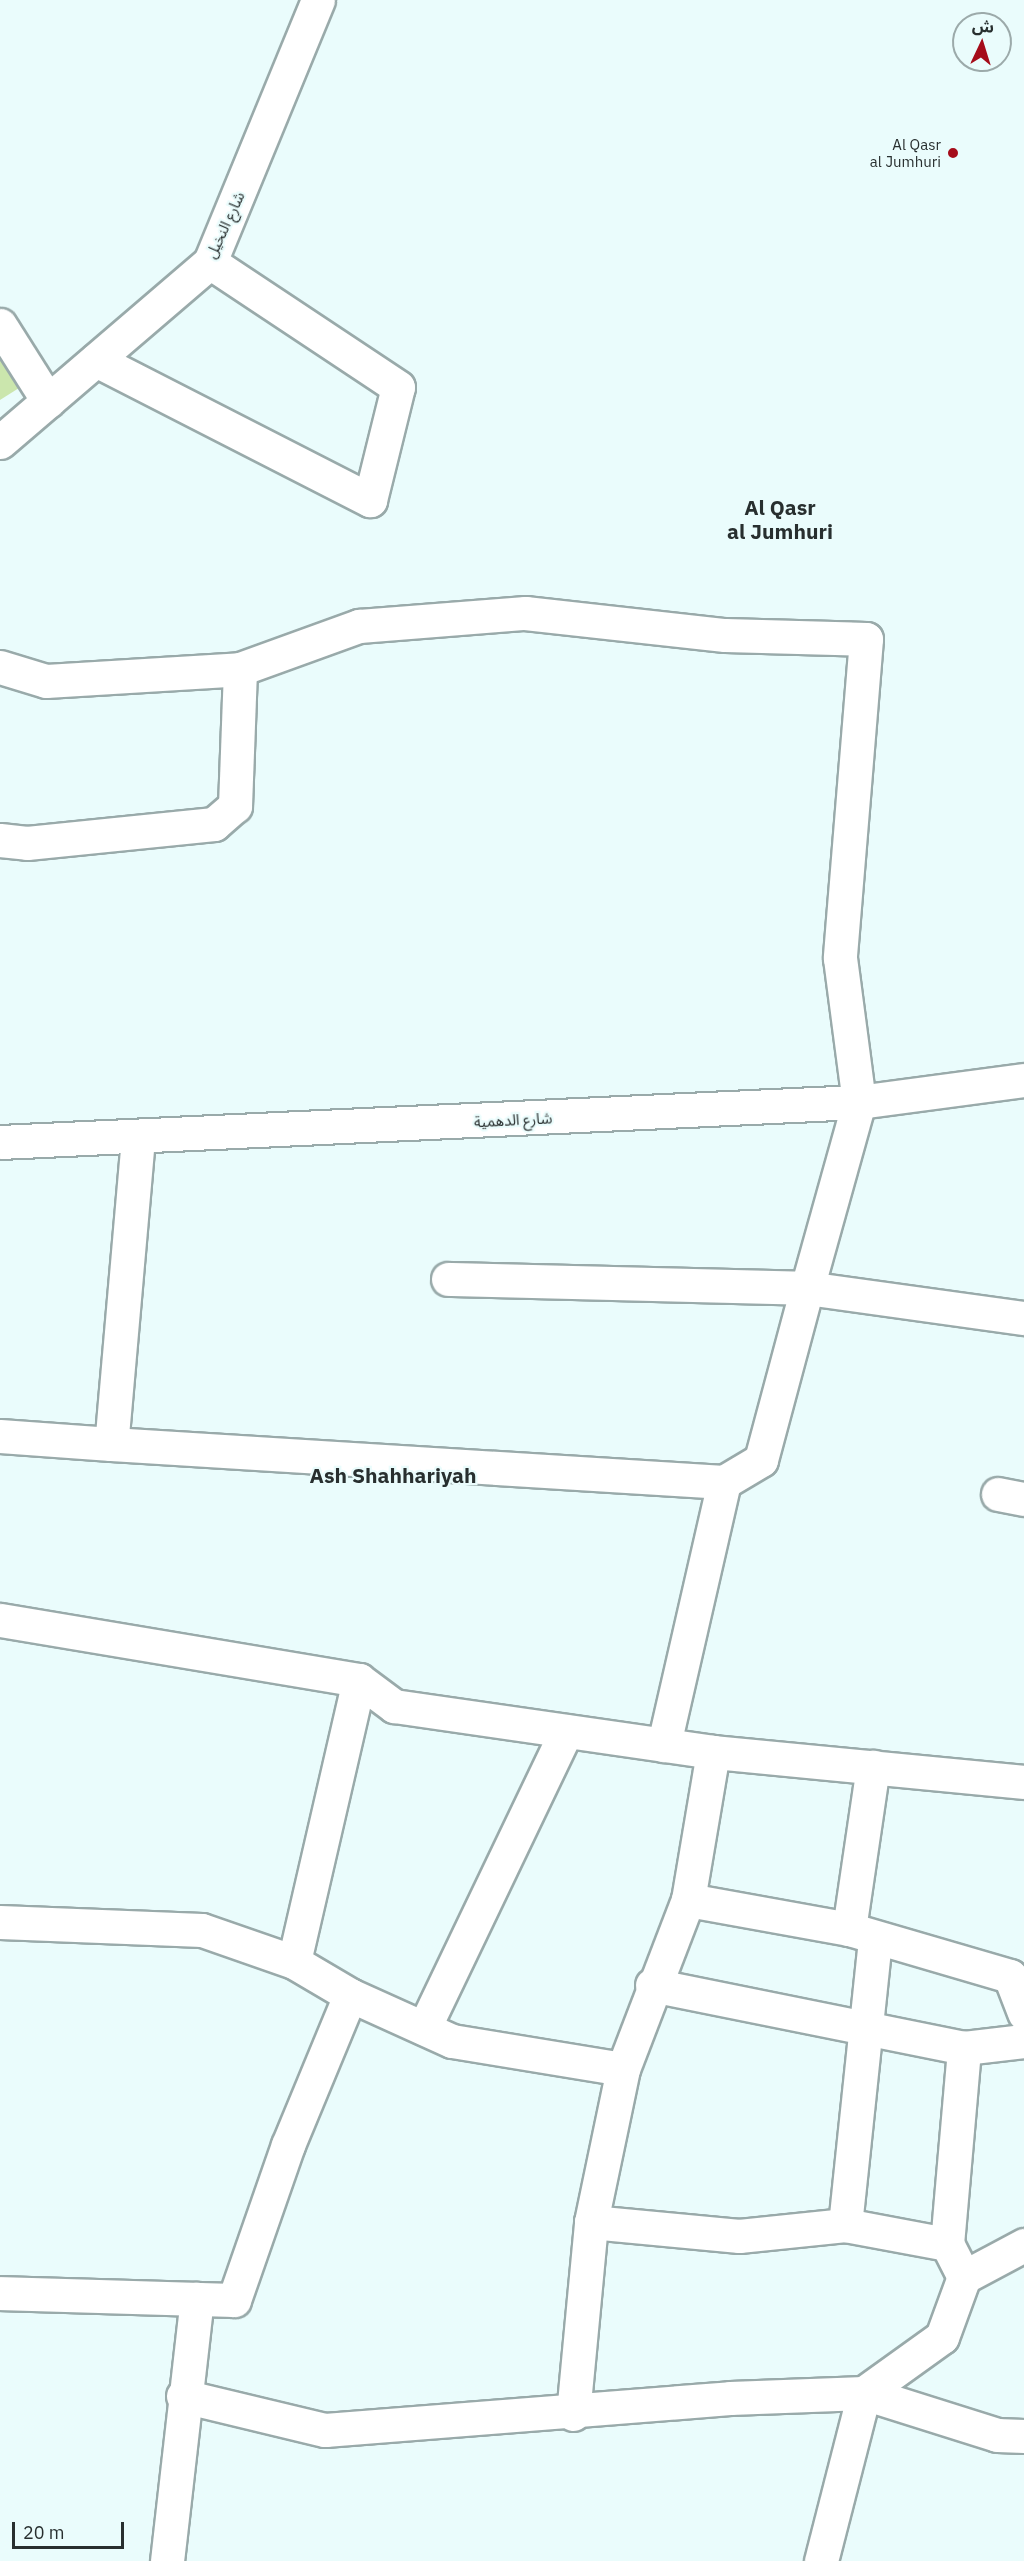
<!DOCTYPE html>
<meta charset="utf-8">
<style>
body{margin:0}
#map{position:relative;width:1024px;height:2561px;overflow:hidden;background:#eafcfc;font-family:"IBM Plex Sans","Noto Sans Arabic",sans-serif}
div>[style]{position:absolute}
.green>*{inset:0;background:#cbe6ad}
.roads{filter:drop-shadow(2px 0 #9aa) drop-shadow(-2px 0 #9aa) drop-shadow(0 2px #9aa) drop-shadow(0 -2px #9aa)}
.minor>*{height:33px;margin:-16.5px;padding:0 16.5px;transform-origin:16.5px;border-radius:16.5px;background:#fff}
.tertiary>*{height:33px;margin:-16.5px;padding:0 16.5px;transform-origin:16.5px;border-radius:16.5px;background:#fff}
.dots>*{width:16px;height:16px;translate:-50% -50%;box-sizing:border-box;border:3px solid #eafcfc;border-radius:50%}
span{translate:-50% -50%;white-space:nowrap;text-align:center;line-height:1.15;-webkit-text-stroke:4.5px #eafcfc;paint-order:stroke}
.poi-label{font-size:15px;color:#282f2f}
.right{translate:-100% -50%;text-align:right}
.street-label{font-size:15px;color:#282f2f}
.district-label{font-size:21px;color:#282f2f;font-weight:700}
.north{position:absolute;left:952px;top:12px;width:60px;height:60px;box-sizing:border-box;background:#eafcfc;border:2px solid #9caaaa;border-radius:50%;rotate:4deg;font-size:16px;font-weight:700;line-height:24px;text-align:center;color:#282f2f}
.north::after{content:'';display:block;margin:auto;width:21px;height:27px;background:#a50c1a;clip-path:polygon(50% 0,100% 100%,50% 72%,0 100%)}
.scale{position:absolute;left:12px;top:2522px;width:112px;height:27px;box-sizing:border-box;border:3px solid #282f2f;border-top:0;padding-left:8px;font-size:18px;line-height:21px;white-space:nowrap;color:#282f2f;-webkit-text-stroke:4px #eafcfc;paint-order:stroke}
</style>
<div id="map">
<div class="green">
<div style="clip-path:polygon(0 348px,19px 388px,0 400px)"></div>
</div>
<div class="roads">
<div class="minor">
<div style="left:0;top:325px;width:90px;rotate:57.7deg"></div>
<div style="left:96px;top:360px;width:308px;rotate:27.1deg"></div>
<div style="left:370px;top:500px;width:116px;rotate:-76.1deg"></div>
<div style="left:398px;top:387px;width:226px;rotate:-146.4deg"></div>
<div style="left:0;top:667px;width:48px;rotate:16.9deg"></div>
<div style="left:46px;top:681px;width:194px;rotate:-3.5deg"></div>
<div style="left:240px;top:669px;width:127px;rotate:-19.9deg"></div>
<div style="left:359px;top:626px;width:167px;rotate:-4.5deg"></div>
<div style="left:525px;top:613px;width:201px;rotate:6.3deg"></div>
<div style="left:725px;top:635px;width:141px;rotate:1.6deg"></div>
<div style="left:866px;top:639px;width:320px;rotate:94.7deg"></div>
<div style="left:840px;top:958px;width:145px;rotate:82.5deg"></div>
<div style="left:859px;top:1102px;width:193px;rotate:105.6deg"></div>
<div style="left:807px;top:1288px;width:219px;rotate:7.9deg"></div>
<div style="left:0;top:840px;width:27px;rotate:6deg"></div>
<div style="left:27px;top:843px;width:188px;rotate:-5.8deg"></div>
<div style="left:214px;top:824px;width:28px;rotate:-41deg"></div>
<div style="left:235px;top:806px;width:137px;rotate:-87.9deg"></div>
<div style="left:138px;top:1138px;width:307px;rotate:95deg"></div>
<div style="left:111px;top:1444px;width:614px;rotate:3.55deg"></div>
<div style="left:724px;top:1482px;width:270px;rotate:102.9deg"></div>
<div style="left:0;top:1142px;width:860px;rotate:-2.67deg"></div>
<div style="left:859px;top:1102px;width:166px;rotate:-7.6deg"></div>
<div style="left:448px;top:1279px;width:359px;rotate:1.4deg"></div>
<div style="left:807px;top:1288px;width:178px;rotate:105deg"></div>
<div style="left:761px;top:1460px;width:43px;rotate:149.3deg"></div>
<div style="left:0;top:1436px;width:111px;rotate:4.1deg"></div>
<div style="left:998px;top:1494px;width:26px;rotate:11deg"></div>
<div style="left:0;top:1620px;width:364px;rotate:9.5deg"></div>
<div style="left:359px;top:1680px;width:44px;rotate:36.6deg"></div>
<div style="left:394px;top:1706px;width:322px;rotate:8.2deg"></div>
<div style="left:713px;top:1752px;width:312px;rotate:5.5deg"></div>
<div style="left:359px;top:1680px;width:289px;rotate:103deg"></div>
<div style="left:294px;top:1962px;width:65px;rotate:30.5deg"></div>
<div style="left:350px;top:1995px;width:112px;rotate:24.3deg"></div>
<div style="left:452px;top:2041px;width:173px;rotate:9.3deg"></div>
<div style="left:688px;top:1900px;width:164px;rotate:10.2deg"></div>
<div style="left:849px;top:1929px;width:168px;rotate:16.3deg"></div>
<div style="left:1010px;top:1976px;width:40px;rotate:69deg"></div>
<div style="left:0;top:1922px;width:202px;rotate:2.3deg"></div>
<div style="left:202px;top:1930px;width:97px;rotate:19.2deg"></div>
<div style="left:849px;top:1929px;width:164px;rotate:-81.6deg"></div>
<div style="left:652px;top:1985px;width:318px;rotate:11.4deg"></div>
<div style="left:964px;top:2048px;width:60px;rotate:-6.7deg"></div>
<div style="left:424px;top:2028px;width:329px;rotate:-64.4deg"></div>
<div style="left:591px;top:2222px;width:149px;rotate:5.4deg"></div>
<div style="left:739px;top:2236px;width:107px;rotate:-5.9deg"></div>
<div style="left:845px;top:2225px;width:104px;rotate:10.6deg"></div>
<div style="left:845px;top:2225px;width:288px;rotate:-84deg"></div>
<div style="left:964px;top:2277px;width:68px;rotate:-28.1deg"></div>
<div style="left:0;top:2293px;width:234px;rotate:1.7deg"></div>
<div style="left:234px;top:2300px;width:164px;rotate:-70.8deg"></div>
<div style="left:288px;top:2145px;width:162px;rotate:-67.5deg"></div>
<div style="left:183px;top:2396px;width:146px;rotate:13.5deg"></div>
<div style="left:325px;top:2430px;width:406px;rotate:-4.5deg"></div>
<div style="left:730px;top:2398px;width:134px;rotate:-2.1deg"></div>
<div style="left:864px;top:2393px;width:96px;rotate:-35.7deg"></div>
<div style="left:942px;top:2337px;width:64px;rotate:-69.9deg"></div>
<div style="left:964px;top:2277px;width:37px;rotate:-117deg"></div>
<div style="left:947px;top:2244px;width:197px;rotate:-85deg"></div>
<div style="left:573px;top:2414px;width:193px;rotate:-84.6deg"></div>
<div style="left:591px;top:2222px;width:156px;rotate:-78.2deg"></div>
<div style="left:623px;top:2069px;width:181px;rotate:-69deg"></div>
<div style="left:688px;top:1900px;width:150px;rotate:-80.4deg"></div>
<div style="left:167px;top:2561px;width:264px;rotate:-83.5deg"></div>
<div style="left:821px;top:2561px;width:173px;rotate:-75.6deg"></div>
<div style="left:864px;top:2393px;width:139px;rotate:17.5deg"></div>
<div style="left:997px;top:2435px;width:27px;rotate:2deg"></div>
</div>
<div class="tertiary">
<div style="left:0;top:442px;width:277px;rotate:-40.6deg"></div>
<div style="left:210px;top:262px;width:283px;rotate:-67.6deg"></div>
</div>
</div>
<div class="dots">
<div style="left:953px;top:153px;background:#a50c1a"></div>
</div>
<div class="poi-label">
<span class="right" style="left:941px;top:153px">Al Qasr<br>al Jumhuri</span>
</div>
<div class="street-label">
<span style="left:225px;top:225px;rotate:-65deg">شارع النخيل</span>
<span style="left:513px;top:1120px;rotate:-3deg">شارع الدهمية</span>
</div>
<div class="district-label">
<span style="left:780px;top:519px">Al Qasr<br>al Jumhuri</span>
<span style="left:393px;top:1475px">Ash Shahhariyah</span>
</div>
<div class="north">ش</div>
<div class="scale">20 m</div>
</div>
